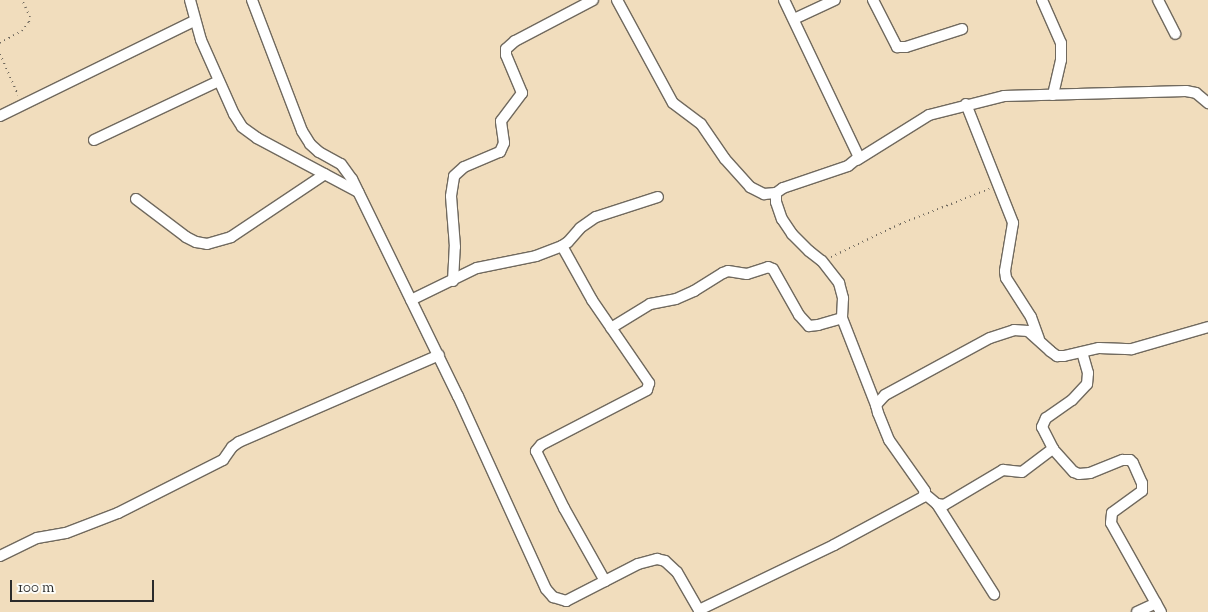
<!DOCTYPE html>
<style>
body{margin:0}
#map{position:relative;width:1208px;height:612px;overflow:hidden;background:#f1ddbd;font-family:"Sorts Mill Goudy",serif}
div>[style]{position:absolute}
.path>*{height:2px;margin-top:-1px;transform-origin:0;background:repeating-linear-gradient(90deg,#70695e 0 1px,transparent 0 5px)}
.roads{filter:drop-shadow(1px 0 #70695e) drop-shadow(-1px 0 #70695e) drop-shadow(0 1px #70695e) drop-shadow(0 -1px #70695e)}
.minor>*{height:10px;margin:-5px;padding:0 5px;transform-origin:5px;border-radius:5px;background:#fff}
span{translate:-50% -50%;white-space:nowrap;text-align:center;line-height:1.15;-webkit-text-stroke:4px #fdfcf7;paint-order:stroke}
.scale{position:absolute;left:10px;top:580px;width:144px;height:22px;box-sizing:border-box;border:2px solid #2b2b2b;border-top:0;padding-left:6px;font-size:15px;line-height:18px;white-space:nowrap;color:#2b2b2b;-webkit-text-stroke:4px #fdfcf7;paint-order:stroke}
</style>
<div id="map">
<div class="path">
<div style="left:0;top:43px;width:25px;rotate:-29deg"></div>
<div style="left:22px;top:31px;width:11px;rotate:-52deg"></div>
<div style="left:29px;top:22px;width:5px;rotate:-79deg"></div>
<div style="left:30px;top:17px;width:19px;rotate:-115deg"></div>
<div style="left:0;top:54px;width:45px;rotate:66.3deg"></div>
<div style="left:831px;top:257px;width:76px;rotate:-25.6deg"></div>
<div style="left:900px;top:224px;width:96px;rotate:-21.5deg"></div>
</div>
<div class="roads">
<div class="minor">
<div style="left:190px;top:0;width:41px;rotate:74.6deg"></div>
<div style="left:201px;top:40px;width:81px;rotate:66deg"></div>
<div style="left:234px;top:114px;width:15px;rotate:58deg"></div>
<div style="left:242px;top:127px;width:19px;rotate:36deg"></div>
<div style="left:257px;top:138px;width:115px;rotate:28.1deg"></div>
<div style="left:252px;top:0;width:140px;rotate:69.1deg"></div>
<div style="left:302px;top:131px;width:15px;rotate:58deg"></div>
<div style="left:310px;top:144px;width:12px;rotate:42deg"></div>
<div style="left:319px;top:152px;width:25px;rotate:29deg"></div>
<div style="left:341px;top:164px;width:19px;rotate:54deg"></div>
<div style="left:352px;top:179px;width:242px;rotate:64deg"></div>
<div style="left:458px;top:396px;width:212px;rotate:65.5deg"></div>
<div style="left:546px;top:589px;width:11px;rotate:49deg"></div>
<div style="left:553px;top:597px;width:14px;rotate:17deg"></div>
<div style="left:566px;top:601px;width:81px;rotate:-27.2deg"></div>
<div style="left:638px;top:564px;width:20px;rotate:-15deg"></div>
<div style="left:657px;top:559px;width:8px;rotate:14deg"></div>
<div style="left:665px;top:561px;width:16px;rotate:43deg"></div>
<div style="left:677px;top:572px;width:46px;rotate:60.1deg"></div>
<div style="left:617px;top:0;width:117px;rotate:61.5deg"></div>
<div style="left:673px;top:103px;width:35px;rotate:37deg"></div>
<div style="left:701px;top:124px;width:42px;rotate:55.6deg"></div>
<div style="left:725px;top:159px;width:38px;rotate:48deg"></div>
<div style="left:750px;top:187px;width:16px;rotate:27deg"></div>
<div style="left:764px;top:194px;width:12px;rotate:-5deg"></div>
<div style="left:784px;top:0;width:174px;rotate:64.5deg"></div>
<div style="left:859px;top:157px;width:14px;rotate:141deg"></div>
<div style="left:848px;top:166px;width:69px;rotate:161.3deg"></div>
<div style="left:783px;top:188px;width:9px;rotate:144deg"></div>
<div style="left:776px;top:193px;width:9px;rotate:90deg"></div>
<div style="left:776px;top:202px;width:18px;rotate:71deg"></div>
<div style="left:782px;top:219px;width:18px;rotate:56deg"></div>
<div style="left:792px;top:234px;width:24px;rotate:45deg"></div>
<div style="left:809px;top:251px;width:16px;rotate:38deg"></div>
<div style="left:822px;top:261px;width:28px;rotate:52deg"></div>
<div style="left:839px;top:283px;width:16px;rotate:75deg"></div>
<div style="left:843px;top:298px;width:20px;rotate:93deg"></div>
<div style="left:842px;top:318px;width:93px;rotate:68.7deg"></div>
<div style="left:873px;top:0;width:53px;rotate:62.9deg"></div>
<div style="left:897px;top:47px;width:9px"></div>
<div style="left:906px;top:47px;width:59px;rotate:-17.8deg"></div>
<div style="left:1042px;top:0;width:47px;rotate:66.2deg"></div>
<div style="left:1061px;top:43px;width:17px;rotate:90deg"></div>
<div style="left:1061px;top:60px;width:36px;rotate:103deg"></div>
<div style="left:1158px;top:0;width:38px;rotate:63deg"></div>
<div style="left:794px;top:19px;width:45px;rotate:-24.9deg"></div>
<div style="left:966px;top:104px;width:128px;rotate:68.4deg"></div>
<div style="left:1013px;top:223px;width:49px;rotate:99.5deg"></div>
<div style="left:1005px;top:271px;width:7px;rotate:82deg"></div>
<div style="left:1006px;top:278px;width:46px;rotate:57.3deg"></div>
<div style="left:1031px;top:317px;width:23px;rotate:70deg"></div>
<div style="left:0;top:116px;width:216px;rotate:-26.1deg"></div>
<div style="left:94px;top:140px;width:138px;rotate:-25.3deg"></div>
<div style="left:857px;top:160px;width:85px;rotate:-32deg"></div>
<div style="left:929px;top:115px;width:77px;rotate:-14.2deg"></div>
<div style="left:1004px;top:96px;width:182px;rotate:-1.6deg"></div>
<div style="left:1186px;top:91px;width:10px;rotate:11deg"></div>
<div style="left:1196px;top:93px;width:16px;rotate:40deg"></div>
<div style="left:136px;top:199px;width:63px;rotate:37.2deg"></div>
<div style="left:186px;top:237px;width:11px;rotate:27deg"></div>
<div style="left:196px;top:242px;width:11px;rotate:10deg"></div>
<div style="left:207px;top:244px;width:25px;rotate:-16deg"></div>
<div style="left:231px;top:237px;width:113px;rotate:-33.8deg"></div>
<div style="left:562px;top:246px;width:62px;rotate:60.9deg"></div>
<div style="left:592px;top:300px;width:101px;rotate:55.5deg"></div>
<div style="left:649px;top:383px;width:7px;rotate:106deg"></div>
<div style="left:647px;top:390px;width:119px;rotate:152.6deg"></div>
<div style="left:541px;top:445px;width:8px;rotate:130deg"></div>
<div style="left:536px;top:451px;width:64px;rotate:63.8deg"></div>
<div style="left:564px;top:508px;width:84px;rotate:60.7deg"></div>
<div style="left:453px;top:281px;width:34px;rotate:-87deg"></div>
<div style="left:455px;top:247px;width:51px;rotate:-94.5deg"></div>
<div style="left:451px;top:196px;width:20px;rotate:-81deg"></div>
<div style="left:454px;top:176px;width:13px;rotate:-42deg"></div>
<div style="left:464px;top:167px;width:39px;rotate:-23deg"></div>
<div style="left:500px;top:152px;width:10px;rotate:-66deg"></div>
<div style="left:504px;top:143px;width:22px;rotate:-98deg"></div>
<div style="left:501px;top:121px;width:35px;rotate:-53deg"></div>
<div style="left:522px;top:93px;width:41px;rotate:-112.8deg"></div>
<div style="left:506px;top:55px;width:6px;rotate:-90deg"></div>
<div style="left:506px;top:49px;width:12px;rotate:-42deg"></div>
<div style="left:515px;top:41px;width:88px;rotate:-27.7deg"></div>
<div style="left:411px;top:300px;width:73px;rotate:-25.9deg"></div>
<div style="left:477px;top:268px;width:60px;rotate:-11.5deg"></div>
<div style="left:536px;top:256px;width:28px;rotate:-21deg"></div>
<div style="left:562px;top:246px;width:7px;rotate:-34deg"></div>
<div style="left:568px;top:242px;width:18px;rotate:-49deg"></div>
<div style="left:580px;top:228px;width:19px;rotate:-35deg"></div>
<div style="left:596px;top:217px;width:65px;rotate:-17.9deg"></div>
<div style="left:611px;top:328px;width:46px;rotate:-31.6deg"></div>
<div style="left:650px;top:304px;width:26px;rotate:-11deg"></div>
<div style="left:676px;top:299px;width:20px;rotate:-24deg"></div>
<div style="left:694px;top:291px;width:34px;rotate:-32deg"></div>
<div style="left:723px;top:273px;width:5px;rotate:-22deg"></div>
<div style="left:728px;top:271px;width:19px;rotate:9deg"></div>
<div style="left:747px;top:274px;width:22px;rotate:-18deg"></div>
<div style="left:768px;top:267px;width:5px;rotate:22deg"></div>
<div style="left:773px;top:269px;width:53px;rotate:60.5deg"></div>
<div style="left:799px;top:315px;width:15px;rotate:48deg"></div>
<div style="left:809px;top:326px;width:9px;rotate:-6deg"></div>
<div style="left:818px;top:325px;width:25px;rotate:-16deg"></div>
<div style="left:1082px;top:352px;width:22px;rotate:74deg"></div>
<div style="left:1088px;top:373px;width:11px;rotate:95deg"></div>
<div style="left:1087px;top:384px;width:22px;rotate:133deg"></div>
<div style="left:1072px;top:400px;width:32px;rotate:145deg"></div>
<div style="left:1046px;top:418px;width:10px;rotate:114deg"></div>
<div style="left:1042px;top:427px;width:25px;rotate:63deg"></div>
<div style="left:1053px;top:449px;width:31px;rotate:48deg"></div>
<div style="left:1074px;top:472px;width:5px;rotate:22deg"></div>
<div style="left:1079px;top:474px;width:11px;rotate:-5deg"></div>
<div style="left:1090px;top:473px;width:35px;rotate:-22deg"></div>
<div style="left:1123px;top:460px;width:7px"></div>
<div style="left:1130px;top:460px;width:4px;rotate:45deg"></div>
<div style="left:1133px;top:463px;width:22px;rotate:66deg"></div>
<div style="left:1142px;top:483px;width:8px;rotate:90deg"></div>
<div style="left:1142px;top:491px;width:37px;rotate:144deg"></div>
<div style="left:1112px;top:513px;width:10px;rotate:96deg"></div>
<div style="left:1111px;top:523px;width:102px;rotate:60.7deg"></div>
<div style="left:925px;top:494px;width:16px;rotate:40deg"></div>
<div style="left:937px;top:504px;width:7px;rotate:8deg"></div>
<div style="left:944px;top:505px;width:69px;rotate:-30.7deg"></div>
<div style="left:1003px;top:470px;width:19px;rotate:6deg"></div>
<div style="left:1022px;top:472px;width:39px;rotate:-37deg"></div>
<div style="left:937px;top:504px;width:107px;rotate:57.7deg"></div>
<div style="left:0;top:556px;width:41px;rotate:-25.9deg"></div>
<div style="left:37px;top:538px;width:29px;rotate:-10deg"></div>
<div style="left:66px;top:533px;width:56px;rotate:-21deg"></div>
<div style="left:118px;top:513px;width:118px;rotate:-26.8deg"></div>
<div style="left:223px;top:460px;width:16px;rotate:-55deg"></div>
<div style="left:232px;top:447px;width:9px;rotate:-36deg"></div>
<div style="left:239px;top:442px;width:218px;rotate:-23.5deg"></div>
<div style="left:699px;top:610px;width:150px;rotate:-25.7deg"></div>
<div style="left:834px;top:545px;width:101px;rotate:-28.3deg"></div>
<div style="left:923px;top:497px;width:6px;rotate:-72deg"></div>
<div style="left:925px;top:491px;width:62px;rotate:-125.2deg"></div>
<div style="left:889px;top:440px;width:29px;rotate:-112deg"></div>
<div style="left:878px;top:413px;width:8px;rotate:-104deg"></div>
<div style="left:876px;top:405px;width:13px;rotate:-48deg"></div>
<div style="left:885px;top:395px;width:119px;rotate:-28.5deg"></div>
<div style="left:990px;top:338px;width:25px;rotate:-18deg"></div>
<div style="left:1014px;top:330px;width:14px;rotate:4deg"></div>
<div style="left:1028px;top:331px;width:30px;rotate:42deg"></div>
<div style="left:1050px;top:351px;width:9px;rotate:36deg"></div>
<div style="left:1057px;top:356px;width:7px"></div>
<div style="left:1064px;top:356px;width:36px;rotate:-13deg"></div>
<div style="left:1099px;top:348px;width:33px;rotate:2deg"></div>
<div style="left:1132px;top:349px;width:79px;rotate:-16.1deg"></div>
<div style="left:1137px;top:612px;width:21px;rotate:-25deg"></div>
</div>
</div>
<div class="scale">100 m</div>
</div>
